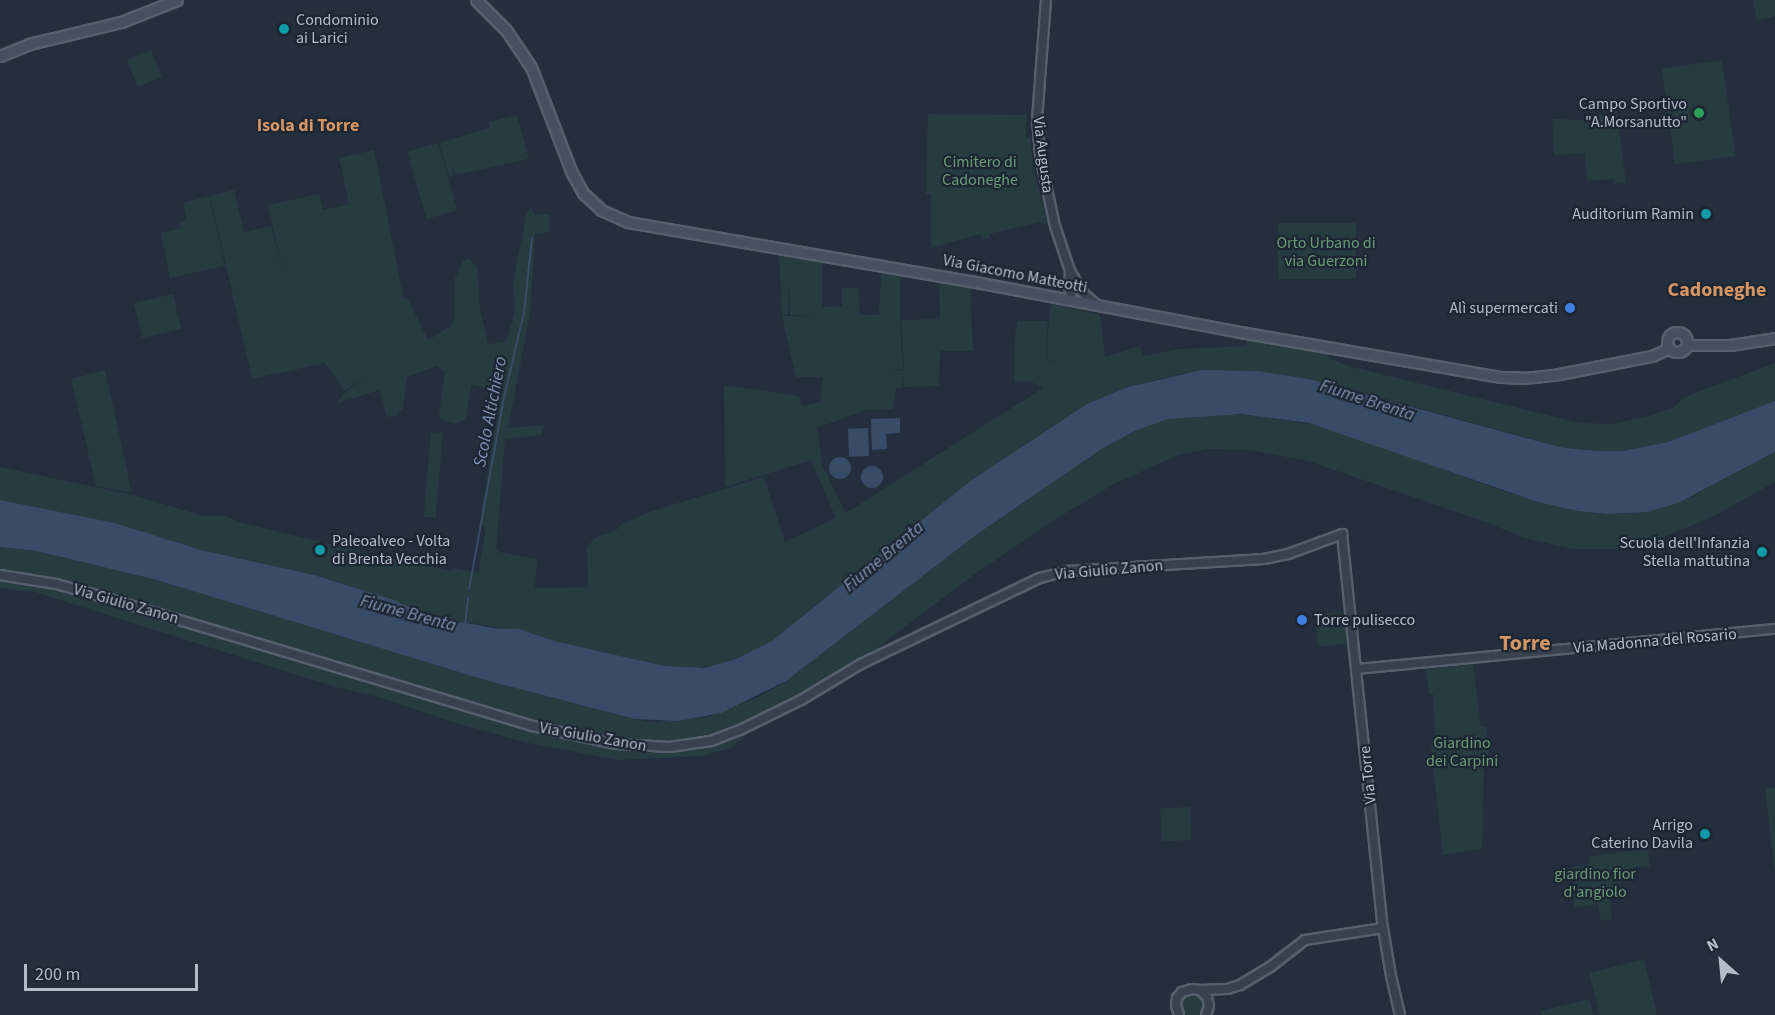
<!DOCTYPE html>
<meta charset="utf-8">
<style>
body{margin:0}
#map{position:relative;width:1775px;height:1015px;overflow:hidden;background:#242f3e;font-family:"Source Sans 3",sans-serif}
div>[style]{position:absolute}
.green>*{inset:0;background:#263c3f;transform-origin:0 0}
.round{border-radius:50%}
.water>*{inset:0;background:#394c67;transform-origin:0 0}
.stream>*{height:1.5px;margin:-0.75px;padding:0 0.75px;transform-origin:0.75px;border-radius:0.75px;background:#394c67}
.roads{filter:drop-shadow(2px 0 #565f6c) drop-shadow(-2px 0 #565f6c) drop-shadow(0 2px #565f6c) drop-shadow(0 -2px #565f6c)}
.tertiary>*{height:8px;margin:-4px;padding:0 4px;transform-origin:4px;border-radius:4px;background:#38414e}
.secondary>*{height:9px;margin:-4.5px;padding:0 4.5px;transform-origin:4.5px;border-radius:4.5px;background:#465061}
.secondary>.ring{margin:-4.5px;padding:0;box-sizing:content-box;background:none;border:9px solid #465061;border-radius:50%}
.dots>*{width:16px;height:16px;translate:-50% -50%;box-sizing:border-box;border:3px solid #1d2633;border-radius:50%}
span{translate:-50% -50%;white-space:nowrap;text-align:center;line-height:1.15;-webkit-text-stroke:4.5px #1d2633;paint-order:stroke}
.poi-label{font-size:16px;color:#b4bcc9}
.left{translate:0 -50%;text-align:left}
.right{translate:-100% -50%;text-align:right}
.street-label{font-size:16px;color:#b4bcc9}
.park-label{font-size:16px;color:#6b9a76}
.neighbourhood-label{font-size:18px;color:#d59563;font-weight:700}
.water-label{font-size:18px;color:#7c92b1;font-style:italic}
.quarter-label{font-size:20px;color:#d59563;font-weight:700}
.district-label{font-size:22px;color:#d59563;font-weight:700}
.north{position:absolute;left:1691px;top:931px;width:60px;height:60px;-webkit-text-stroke:4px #1d2633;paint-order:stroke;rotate:333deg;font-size:16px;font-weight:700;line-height:24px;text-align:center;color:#b4bcc9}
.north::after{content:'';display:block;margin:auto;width:21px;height:27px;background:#b4bcc9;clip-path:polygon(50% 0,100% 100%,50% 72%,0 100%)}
.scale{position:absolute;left:24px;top:964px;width:174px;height:27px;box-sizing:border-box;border:3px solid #b4bcc9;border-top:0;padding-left:8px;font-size:18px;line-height:21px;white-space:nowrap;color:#b4bcc9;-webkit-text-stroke:4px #1d2633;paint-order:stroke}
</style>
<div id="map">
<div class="green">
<div style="clip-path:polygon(1753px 0,1775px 0,1775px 16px,1757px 21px)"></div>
<div style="left:151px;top:50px;width:29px;height:26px;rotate:68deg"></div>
<div style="left:1722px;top:60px;width:97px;height:61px;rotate:82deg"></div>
<div style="clip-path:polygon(1617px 111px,1626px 183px,1615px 184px,1614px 179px,1587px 181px,1585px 153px,1554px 155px,1552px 119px,1584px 120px)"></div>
<div style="clip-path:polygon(928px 114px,1026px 115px,1026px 134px,1027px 138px,1030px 137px,1033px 168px,1048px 224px,1043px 225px,1041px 222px,989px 234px,989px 238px,983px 240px,981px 234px,931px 248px,931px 194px,926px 194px)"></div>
<div style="clip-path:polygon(517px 115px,529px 159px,455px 175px,451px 163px,454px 176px,449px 177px,439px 143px,490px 128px,489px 122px)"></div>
<div style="left:438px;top:143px;width:70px;height:32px;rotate:74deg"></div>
<div style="clip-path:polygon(374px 150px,403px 296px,399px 297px,408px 299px,428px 340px,451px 326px,454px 319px,455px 278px,463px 261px,469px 259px,477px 267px,480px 308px,488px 344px,504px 342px,508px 336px,515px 311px,513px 282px,526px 216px,530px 207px,535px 215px,550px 214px,549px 232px,535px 234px,530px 314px,508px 428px,545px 425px,541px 435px,505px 439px,496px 549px,499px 552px,537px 559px,535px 588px,588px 587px,587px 547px,595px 538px,616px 530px,622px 524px,649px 512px,764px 477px,785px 542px,836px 518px,811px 460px,725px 487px,724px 385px,799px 396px,802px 406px,821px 402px,822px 377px,796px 377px,782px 316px,822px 316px,790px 315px,789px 285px,788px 315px,782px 315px,779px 256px,822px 262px,822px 307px,842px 306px,842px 288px,858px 288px,860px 315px,879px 315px,881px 273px,900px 276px,900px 320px,903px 369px,889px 371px,904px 370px,901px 320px,940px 319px,939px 281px,970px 287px,973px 351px,940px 351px,939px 386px,904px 387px,903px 376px,903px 388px,896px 388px,893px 409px,866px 410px,817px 428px,823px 467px,846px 513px,1043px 388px,1029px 381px,1014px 382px,1015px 335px,1018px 321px,1048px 321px,1046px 341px,1048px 361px,1054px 361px,1048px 360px,1047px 341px,1051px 304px,1100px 315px,1105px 357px,1139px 346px,1144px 356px,1179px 349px,1247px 346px,1247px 340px,1329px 351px,1328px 358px,1348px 366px,1580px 423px,1611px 424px,1649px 416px,1672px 408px,1687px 396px,1775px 363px,1775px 401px,1668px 442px,1624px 451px,1600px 451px,1565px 448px,1328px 383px,1257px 371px,1184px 373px,1128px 387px,1087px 404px,969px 482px,772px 641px,753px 652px,718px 665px,688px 669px,665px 666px,558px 642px,533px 633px,428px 616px,394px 600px,314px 575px,201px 550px,115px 523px,0 500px,0 467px,133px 495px,203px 516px,227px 516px,239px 522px,387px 558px,451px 571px,453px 568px,478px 573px,486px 526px,480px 524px,483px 501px,502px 391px,472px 385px,465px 420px,454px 424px,441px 419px,439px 413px,445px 372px,437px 366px,407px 377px,403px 408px,395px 416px,387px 417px,380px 390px,337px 403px,343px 394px,373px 370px,345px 391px,325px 363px,252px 379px,210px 196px,234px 190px,244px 232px,271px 226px,284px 276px,268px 205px,319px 194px,323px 210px,349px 204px,339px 158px)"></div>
<div style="clip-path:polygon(209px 196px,225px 266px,170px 278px,161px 233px,181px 228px,180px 222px,186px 220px,183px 203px)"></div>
<div style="left:1278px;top:223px;width:78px;height:56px"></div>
<div style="left:173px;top:294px;width:36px;height:40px;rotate:77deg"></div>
<div style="clip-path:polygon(105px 370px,132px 493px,96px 486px,71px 379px)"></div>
<div style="clip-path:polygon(1222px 414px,1259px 416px,1326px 427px,1503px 491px,1578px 511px,1622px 514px,1657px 510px,1689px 498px,1775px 452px,1775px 482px,1710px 518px,1663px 537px,1619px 549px,1572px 549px,1525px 538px,1483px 521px,1308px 461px,1251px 450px,1208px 449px,1178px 455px,1114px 484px,1054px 520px,972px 576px,856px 664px,774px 712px,731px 748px,702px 756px,619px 760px,528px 743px,446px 720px,382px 698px,332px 686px,35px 592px,0 588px,0 547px,37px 551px,157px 580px,485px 680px,635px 719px,653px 722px,709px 717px,760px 696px,786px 681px,976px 535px,1103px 448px,1135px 431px,1168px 419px)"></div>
<div style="left:431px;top:432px;width:12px;height:85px;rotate:5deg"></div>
<div style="left:1346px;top:611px;width:33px;height:31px;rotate:85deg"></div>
<div style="clip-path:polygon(1473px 664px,1481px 727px,1486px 727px,1489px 748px,1488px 766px,1484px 767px,1482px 849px,1443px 855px,1431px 747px,1436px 746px,1433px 694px,1429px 694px,1426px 669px)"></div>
<div style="clip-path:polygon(1775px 787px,1775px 873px,1765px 789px)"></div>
<div style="left:1190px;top:807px;width:33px;height:30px;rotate:87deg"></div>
<div style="clip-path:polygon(1647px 848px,1650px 866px,1636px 867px,1610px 896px,1612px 919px,1601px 921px,1598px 904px,1574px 908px,1573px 894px,1575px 893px,1572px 867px,1589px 864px,1589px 857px)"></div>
<div style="clip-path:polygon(1644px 959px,1657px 1015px,1600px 1015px,1589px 973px)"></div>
<div class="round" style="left:1181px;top:993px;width:24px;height:24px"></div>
<div style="clip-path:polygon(1589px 999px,1593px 1015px,1542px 1015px,1541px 1011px)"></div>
</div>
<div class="water">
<div style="clip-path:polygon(1202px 370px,1257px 371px,1309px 379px,1541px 442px,1565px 448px,1600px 451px,1624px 451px,1668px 442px,1775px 401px,1775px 452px,1678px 503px,1648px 512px,1608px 514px,1578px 511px,1538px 502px,1309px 423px,1241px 414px,1168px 419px,1135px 431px,1103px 448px,976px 535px,786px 681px,721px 713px,678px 721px,635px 719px,485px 680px,157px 580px,37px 551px,0 547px,0 500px,115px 523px,201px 550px,314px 575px,394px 600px,428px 616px,499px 629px,519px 629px,558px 642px,665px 666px,704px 668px,736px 659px,772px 641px,969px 482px,1087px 404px,1128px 387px)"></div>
<div style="clip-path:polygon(900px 418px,900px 433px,886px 434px,887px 449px,872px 450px,871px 419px)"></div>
<div style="left:868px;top:428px;width:28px;height:20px;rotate:88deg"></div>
<div class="round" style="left:829px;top:457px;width:22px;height:22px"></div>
<div class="round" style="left:861px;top:466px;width:22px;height:22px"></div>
</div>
<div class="stream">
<div style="left:469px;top:590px;width:195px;rotate:-79.7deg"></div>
<div style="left:504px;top:398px;width:88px;rotate:-76.9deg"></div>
<div style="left:524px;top:312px;width:74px;rotate:-83.8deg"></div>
<div style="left:465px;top:624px;width:26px;rotate:-83deg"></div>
</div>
<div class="roads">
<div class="tertiary">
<div style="left:1046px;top:0;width:120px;rotate:94.3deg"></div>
<div style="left:1037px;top:120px;width:36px;rotate:85deg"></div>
<div style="left:1040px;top:156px;width:72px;rotate:77.9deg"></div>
<div style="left:1055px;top:226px;width:47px;rotate:71.6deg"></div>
<div style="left:1070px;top:271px;width:26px;rotate:59deg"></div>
<div style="left:1083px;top:293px;width:18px;rotate:41deg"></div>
<div style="left:1070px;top:271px;width:16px;rotate:94deg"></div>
<div style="left:1069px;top:287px;width:13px;rotate:77deg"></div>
<div style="left:0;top:575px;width:57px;rotate:9.1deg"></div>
<div style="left:56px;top:584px;width:41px;rotate:15.4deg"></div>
<div style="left:96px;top:595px;width:455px;rotate:16.7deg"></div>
<div style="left:532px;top:726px;width:86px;rotate:12.1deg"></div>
<div style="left:616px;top:744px;width:54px;rotate:3.2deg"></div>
<div style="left:670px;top:747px;width:41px;rotate:-8.3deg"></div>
<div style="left:711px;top:741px;width:31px;rotate:-21deg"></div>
<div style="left:740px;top:730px;width:68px;rotate:-26.2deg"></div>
<div style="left:801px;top:700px;width:70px;rotate:-31deg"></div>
<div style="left:861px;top:664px;width:199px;rotate:-25.7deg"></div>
<div style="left:1040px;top:578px;width:28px;rotate:-15deg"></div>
<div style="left:1067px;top:571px;width:197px;rotate:-3.5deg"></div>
<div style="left:1264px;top:559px;width:25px;rotate:-12deg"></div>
<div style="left:1288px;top:554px;width:58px;rotate:-20.3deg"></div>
<div style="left:1342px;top:534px;width:396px;rotate:84.1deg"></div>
<div style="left:1383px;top:928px;width:49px;rotate:80.5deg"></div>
<div style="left:1391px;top:976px;width:40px;rotate:77deg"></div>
<div style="left:1357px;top:669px;width:420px;rotate:-5.5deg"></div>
<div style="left:1200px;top:990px;width:27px;rotate:-2deg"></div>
<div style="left:1227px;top:989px;width:14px;rotate:-17deg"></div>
<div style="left:1240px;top:985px;width:35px;rotate:-31deg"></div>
<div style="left:1270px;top:967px;width:44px;rotate:-37.6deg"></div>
<div style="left:1305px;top:940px;width:79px;rotate:-8.7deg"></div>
<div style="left:1179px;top:1015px;width:10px;rotate:-107deg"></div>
<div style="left:1176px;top:1005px;width:7px;rotate:-82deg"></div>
<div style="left:1177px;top:998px;width:8px;rotate:-50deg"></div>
<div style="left:1182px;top:992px;width:10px;rotate:-17deg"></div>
<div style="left:1192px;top:989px;width:8px;rotate:7deg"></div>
<div style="left:1200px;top:990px;width:10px;rotate:45deg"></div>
<div style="left:1207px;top:997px;width:9px;rotate:77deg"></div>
<div style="left:1209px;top:1006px;width:9px;rotate:108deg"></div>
</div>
<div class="secondary">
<div style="left:476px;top:0;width:42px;rotate:45deg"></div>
<div style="left:506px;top:30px;width:45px;rotate:56deg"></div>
<div style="left:531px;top:67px;width:114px;rotate:68.9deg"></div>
<div style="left:572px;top:173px;width:23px;rotate:61deg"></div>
<div style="left:583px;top:193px;width:25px;rotate:43deg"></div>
<div style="left:601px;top:210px;width:30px;rotate:24deg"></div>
<div style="left:628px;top:222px;width:347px;rotate:9.8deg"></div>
<div style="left:970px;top:281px;width:275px;rotate:10.7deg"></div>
<div style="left:1240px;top:332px;width:265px;rotate:9.8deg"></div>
<div style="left:1501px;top:377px;width:23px;rotate:2deg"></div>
<div style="left:1524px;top:378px;width:30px;rotate:-6deg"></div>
<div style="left:1554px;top:375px;width:100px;rotate:-11deg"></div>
<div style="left:1652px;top:356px;width:19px;rotate:-25deg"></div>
<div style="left:0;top:56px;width:31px;rotate:-22deg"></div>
<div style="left:29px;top:44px;width:95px;rotate:-13.4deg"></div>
<div style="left:121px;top:22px;width:60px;rotate:-21.4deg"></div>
<div class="ring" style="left:1667px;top:332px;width:11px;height:11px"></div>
<div style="left:1687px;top:345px;width:43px"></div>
<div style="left:1730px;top:345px;width:46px;rotate:-8.8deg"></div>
</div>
</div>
<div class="dots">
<div style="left:284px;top:29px;background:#0f9aa8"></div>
<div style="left:1699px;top:113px;background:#2e9e5b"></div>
<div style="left:1706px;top:214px;background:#0f9aa8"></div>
<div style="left:1570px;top:308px;background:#3f7fe0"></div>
<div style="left:320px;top:550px;background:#0f9aa8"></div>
<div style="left:1762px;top:552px;background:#0f9aa8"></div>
<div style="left:1302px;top:620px;background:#3f7fe0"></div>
<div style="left:1705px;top:834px;background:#0f9aa8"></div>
</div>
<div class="poi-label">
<span class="left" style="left:296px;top:29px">Condominio<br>ai Larici</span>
<span class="right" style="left:1687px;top:113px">Campo Sportivo<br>"A.Morsanutto"</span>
<span class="right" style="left:1694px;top:214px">Auditorium Ramin</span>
<span class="right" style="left:1558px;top:308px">Alì supermercati</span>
<span class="left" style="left:332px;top:550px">Paleoalveo - Volta<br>di Brenta Vecchia</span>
<span class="right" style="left:1750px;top:552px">Scuola dell'Infanzia<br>Stella mattutina</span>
<span class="left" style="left:1314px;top:620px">Torre pulisecco</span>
<span class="right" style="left:1693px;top:834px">Arrigo<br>Caterino Davila</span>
</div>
<div class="street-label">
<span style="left:1043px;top:155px;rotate:83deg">Via Augusta</span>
<span style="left:1015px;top:274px;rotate:11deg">Via Giacomo Matteotti</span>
<span style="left:1109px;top:570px;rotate:-5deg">Via Giulio Zanon</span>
<span style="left:126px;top:604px;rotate:16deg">Via Giulio Zanon</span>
<span style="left:1655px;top:641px;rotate:-5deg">Via Madonna del Rosario</span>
<span style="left:593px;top:737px;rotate:10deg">Via Giulio Zanon</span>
<span style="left:1368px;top:775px;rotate:-96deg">Via Torre</span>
</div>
<div class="park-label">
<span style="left:980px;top:171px">Cimitero di<br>Cadoneghe</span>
<span style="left:1326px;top:252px">Orto Urbano di<br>via Guerzoni</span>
<span style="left:1462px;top:752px">Giardino<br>dei Carpini</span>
<span style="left:1595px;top:883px">giardino fior<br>d'angiolo</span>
</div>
<div class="neighbourhood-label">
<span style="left:308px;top:126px">Isola di Torre</span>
</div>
<div class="water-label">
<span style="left:1367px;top:401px;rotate:18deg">Fiume Brenta</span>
<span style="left:491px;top:412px;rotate:-79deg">Scolo Altichiero</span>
<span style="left:884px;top:557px;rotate:-40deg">Fiume Brenta</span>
<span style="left:408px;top:614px;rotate:15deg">Fiume Brenta</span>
</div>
<div class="quarter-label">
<span style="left:1717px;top:290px">Cadoneghe</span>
</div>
<div class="district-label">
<span style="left:1525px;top:644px">Torre</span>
</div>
<div class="north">N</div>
<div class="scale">200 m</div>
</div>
